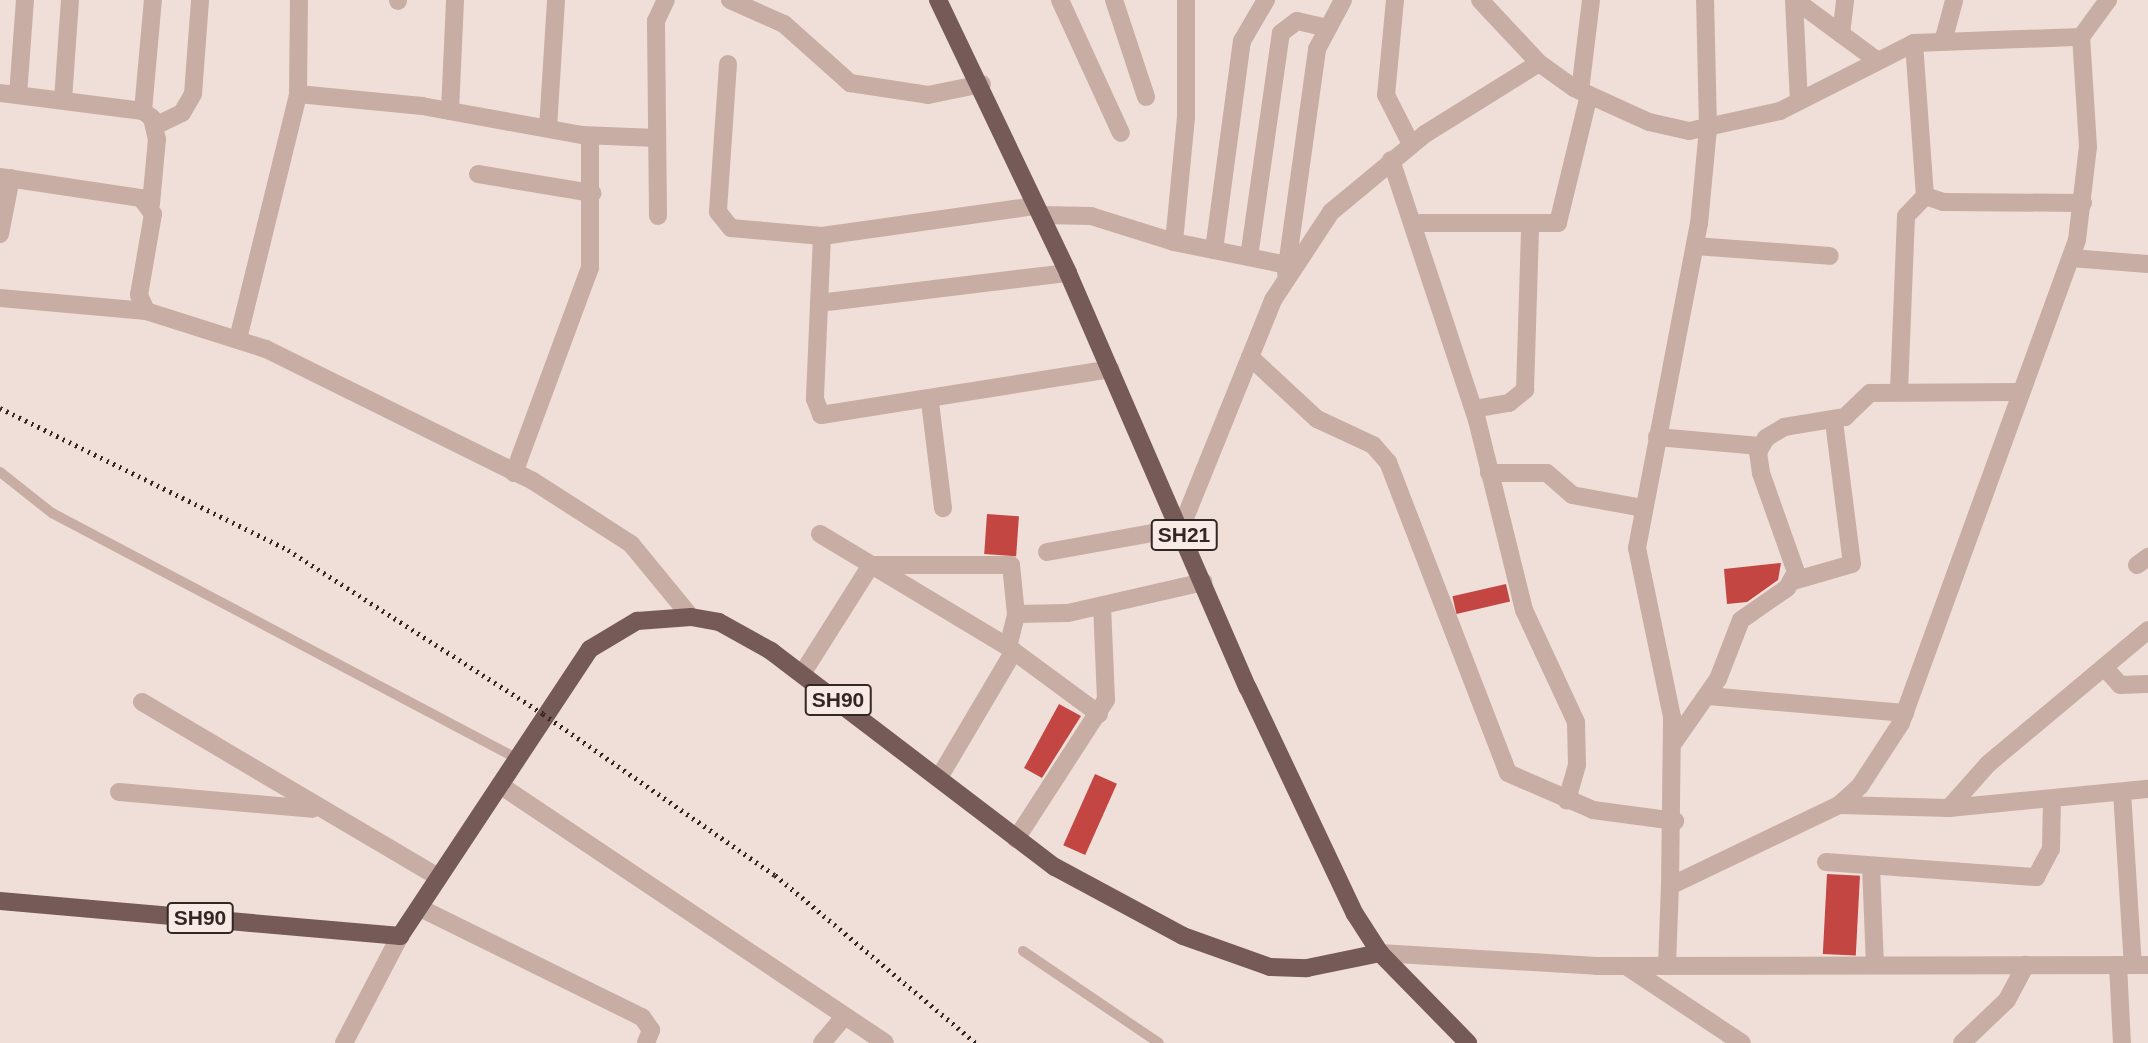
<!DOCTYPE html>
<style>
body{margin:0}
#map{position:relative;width:2148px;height:1043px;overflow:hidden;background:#f0dfd8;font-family:Arial,sans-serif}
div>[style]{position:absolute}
.building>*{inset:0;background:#c34643;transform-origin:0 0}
.service>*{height:10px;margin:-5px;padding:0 5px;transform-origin:5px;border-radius:5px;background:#c8ada5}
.minor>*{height:18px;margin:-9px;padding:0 9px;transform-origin:9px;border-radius:9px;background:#c8ada5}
.tertiary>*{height:18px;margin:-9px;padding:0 9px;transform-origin:9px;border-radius:9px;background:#c8ada5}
.primary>*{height:18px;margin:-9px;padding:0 9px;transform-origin:9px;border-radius:9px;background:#755a57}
.rail>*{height:5px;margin-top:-2.5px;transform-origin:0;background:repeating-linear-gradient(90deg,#332726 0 2px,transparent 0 7px)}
span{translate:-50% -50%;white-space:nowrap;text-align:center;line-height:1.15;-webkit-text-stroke:7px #f8eae4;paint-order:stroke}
.shield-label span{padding:2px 5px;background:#f8eae4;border:2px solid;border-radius:5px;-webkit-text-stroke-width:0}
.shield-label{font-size:21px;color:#332726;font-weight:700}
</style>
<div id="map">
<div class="building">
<div style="left:987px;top:514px;width:32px;height:40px;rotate:4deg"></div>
<div style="clip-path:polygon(1781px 563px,1778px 580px,1747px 602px,1727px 604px,1724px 569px)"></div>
<div style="left:1506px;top:584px;width:18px;height:55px;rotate:77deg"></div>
<div style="clip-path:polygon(1059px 704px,1081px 716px,1042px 778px,1024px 768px)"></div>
<div style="left:1095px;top:774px;width:24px;height:78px;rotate:24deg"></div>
<div style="left:1827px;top:874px;width:33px;height:80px;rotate:3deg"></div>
</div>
<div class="service">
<div style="left:0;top:472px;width:66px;rotate:38.3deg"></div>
<div style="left:52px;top:513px;width:525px;rotate:27.83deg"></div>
<div style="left:1023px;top:951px;width:164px;rotate:34.1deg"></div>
</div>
<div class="minor">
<div style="left:730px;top:0;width:59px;rotate:24deg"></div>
<div style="left:784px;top:24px;width:89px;rotate:41.8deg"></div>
<div style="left:850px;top:83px;width:79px;rotate:8.7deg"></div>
<div style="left:928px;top:95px;width:55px;rotate:-11.5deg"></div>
<div style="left:1060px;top:0;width:146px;rotate:65.4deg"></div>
<div style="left:1114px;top:0;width:102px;rotate:71.7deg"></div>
<div style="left:1395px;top:0;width:95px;rotate:95.4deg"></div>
<div style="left:1386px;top:95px;width:55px;rotate:63deg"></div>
<div style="left:1480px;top:0;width:86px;rotate:46.9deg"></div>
<div style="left:1539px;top:63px;width:43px;rotate:35.5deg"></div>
<div style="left:1574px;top:88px;width:82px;rotate:24.4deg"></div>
<div style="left:1649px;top:122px;width:41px;rotate:12.7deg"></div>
<div style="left:1689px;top:131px;width:93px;rotate:-12.4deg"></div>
<div style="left:1780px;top:111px;width:150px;rotate:-26.9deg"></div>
<div style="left:1914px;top:43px;width:167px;rotate:-2.1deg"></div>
<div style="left:2081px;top:37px;width:46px;rotate:-53.9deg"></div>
<div style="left:1794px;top:0;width:101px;rotate:87.2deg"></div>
<div style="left:1795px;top:0;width:99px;rotate:36.4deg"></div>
<div style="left:398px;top:1px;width:1px;rotate:-90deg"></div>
<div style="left:1841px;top:34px;width:34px;rotate:-83deg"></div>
<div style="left:1944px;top:38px;width:39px;rotate:-75deg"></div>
<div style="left:1914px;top:43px;width:153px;rotate:85.9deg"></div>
<div style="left:1925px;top:196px;width:19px;rotate:18deg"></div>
<div style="left:1943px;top:202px;width:140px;rotate:0.4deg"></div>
<div style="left:728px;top:64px;width:148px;rotate:93.9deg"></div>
<div style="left:718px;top:212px;width:21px;rotate:51deg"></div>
<div style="left:731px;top:228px;width:91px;rotate:5deg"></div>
<div style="left:822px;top:236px;width:216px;rotate:-8deg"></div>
<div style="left:1580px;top:91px;width:92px;rotate:-83.1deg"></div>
<div style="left:0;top:93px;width:144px;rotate:7.2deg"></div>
<div style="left:143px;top:111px;width:11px;rotate:38deg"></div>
<div style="left:152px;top:118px;width:22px;rotate:77deg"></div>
<div style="left:157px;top:139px;width:65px;rotate:95.3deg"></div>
<div style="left:298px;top:94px;width:125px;rotate:5.5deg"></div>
<div style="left:422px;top:106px;width:163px;rotate:10.3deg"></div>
<div style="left:582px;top:135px;width:74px;rotate:2.3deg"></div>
<div style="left:18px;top:95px;width:95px;rotate:-85.8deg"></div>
<div style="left:63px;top:100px;width:100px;rotate:-86deg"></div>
<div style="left:143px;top:111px;width:111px;rotate:-84.9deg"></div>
<div style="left:450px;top:111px;width:111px;rotate:-87.4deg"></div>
<div style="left:155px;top:126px;width:30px;rotate:-26deg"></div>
<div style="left:182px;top:113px;width:22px;rotate:-60deg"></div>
<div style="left:193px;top:94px;width:94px;rotate:-85.7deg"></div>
<div style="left:548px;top:128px;width:128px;rotate:-86.4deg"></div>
<div style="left:1391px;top:160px;width:274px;rotate:71.7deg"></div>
<div style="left:1477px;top:420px;width:196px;rotate:76.1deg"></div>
<div style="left:1524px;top:610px;width:123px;rotate:65.1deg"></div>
<div style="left:1576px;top:722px;width:43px;rotate:88.7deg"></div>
<div style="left:1577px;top:765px;width:37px;rotate:106deg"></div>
<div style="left:478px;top:174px;width:116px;rotate:9.5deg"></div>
<div style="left:0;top:177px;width:143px;rotate:8.5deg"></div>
<div style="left:141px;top:198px;width:20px;rotate:53deg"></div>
<div style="left:153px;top:214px;width:82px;rotate:99.8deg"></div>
<div style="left:139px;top:295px;width:17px;rotate:66deg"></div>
<div style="left:146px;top:311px;width:126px;rotate:17.6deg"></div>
<div style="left:266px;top:349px;width:298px;rotate:26.3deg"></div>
<div style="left:533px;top:481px;width:117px;rotate:32.7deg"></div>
<div style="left:631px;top:544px;width:94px;rotate:50.6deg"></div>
<div style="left:1041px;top:215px;width:50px;rotate:1.1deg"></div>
<div style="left:1091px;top:216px;width:87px;rotate:17.4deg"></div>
<div style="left:1174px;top:242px;width:115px;rotate:11.5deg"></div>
<div style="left:658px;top:216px;width:195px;rotate:-90.6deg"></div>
<div style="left:656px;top:21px;width:23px;rotate:-65deg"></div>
<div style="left:1412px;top:223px;width:146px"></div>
<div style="left:1558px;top:223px;width:132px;rotate:-76.4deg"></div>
<div style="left:0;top:234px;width:57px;rotate:-78.9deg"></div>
<div style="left:822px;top:236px;width:163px;rotate:92.5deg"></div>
<div style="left:815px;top:399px;width:17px;rotate:69deg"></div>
<div style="left:821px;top:415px;width:293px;rotate:-9deg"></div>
<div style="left:1174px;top:242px;width:125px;rotate:-84.5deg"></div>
<div style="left:1186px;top:118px;width:118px;rotate:-90deg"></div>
<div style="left:1695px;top:246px;width:135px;rotate:4.2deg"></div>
<div style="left:1214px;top:250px;width:211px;rotate:-82.4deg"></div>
<div style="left:1242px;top:41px;width:48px;rotate:-59.7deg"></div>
<div style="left:1249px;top:257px;width:226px;rotate:-81.9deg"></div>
<div style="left:1281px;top:33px;width:20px;rotate:-37deg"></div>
<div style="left:1297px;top:21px;width:28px;rotate:13deg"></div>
<div style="left:2071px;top:258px;width:77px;rotate:4.5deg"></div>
<div style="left:1286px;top:273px;width:226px;rotate:-82.1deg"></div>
<div style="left:1317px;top:49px;width:55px;rotate:-62deg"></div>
<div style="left:0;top:298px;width:147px;rotate:5.1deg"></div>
<div style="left:819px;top:303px;width:251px;rotate:-6.9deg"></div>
<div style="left:238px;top:339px;width:252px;rotate:-76.2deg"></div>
<div style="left:298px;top:94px;width:94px;rotate:-89.4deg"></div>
<div style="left:1250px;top:357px;width:91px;rotate:42.8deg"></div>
<div style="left:1317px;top:419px;width:62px;rotate:24.9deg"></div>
<div style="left:1373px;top:445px;width:23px;rotate:49deg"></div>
<div style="left:1388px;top:462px;width:333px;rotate:68.9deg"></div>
<div style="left:1508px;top:773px;width:93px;rotate:23.5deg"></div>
<div style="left:1593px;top:810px;width:83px;rotate:7.6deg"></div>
<div style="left:1899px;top:391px;width:175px;rotate:-87.7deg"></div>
<div style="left:1906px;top:216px;width:28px;rotate:-46deg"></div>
<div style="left:930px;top:402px;width:107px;rotate:83deg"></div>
<div style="left:1474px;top:409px;width:36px;rotate:-10deg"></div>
<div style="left:1509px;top:403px;width:21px;rotate:-39deg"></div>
<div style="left:1525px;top:390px;width:163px;rotate:-88.2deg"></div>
<div style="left:1657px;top:437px;width:103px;rotate:5deg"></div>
<div style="left:514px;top:473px;width:219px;rotate:-69.7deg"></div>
<div style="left:590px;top:268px;width:132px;rotate:-90deg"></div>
<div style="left:1489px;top:473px;width:58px"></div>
<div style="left:1547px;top:473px;width:33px;rotate:41deg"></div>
<div style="left:1572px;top:495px;width:72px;rotate:10.4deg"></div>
<div style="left:820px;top:534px;width:219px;rotate:31deg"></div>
<div style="left:1008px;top:647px;width:34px;rotate:-76deg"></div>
<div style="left:1016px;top:614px;width:52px;rotate:-1.1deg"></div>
<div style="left:1068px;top:613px;width:139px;rotate:-12.9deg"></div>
<div style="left:1047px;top:552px;width:136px;rotate:-10.2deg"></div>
<div style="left:1181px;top:528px;width:246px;rotate:-68deg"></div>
<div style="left:1273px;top:300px;width:105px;rotate:-56.6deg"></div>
<div style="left:1331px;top:212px;width:122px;rotate:-39.7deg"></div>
<div style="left:1425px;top:134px;width:134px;rotate:-31.9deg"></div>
<div style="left:2137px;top:565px;width:14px;rotate:-36deg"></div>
<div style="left:1793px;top:581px;width:61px;rotate:-16.1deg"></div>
<div style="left:1852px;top:564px;width:144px;rotate:-97.2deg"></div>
<div style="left:1008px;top:647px;width:113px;rotate:36.4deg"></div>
<div style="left:2104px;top:667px;width:24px;rotate:48deg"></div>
<div style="left:2120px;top:685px;width:28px;rotate:-2deg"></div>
<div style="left:802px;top:674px;width:129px;rotate:-57.7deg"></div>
<div style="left:871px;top:565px;width:140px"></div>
<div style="left:1011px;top:565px;width:49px;rotate:84.2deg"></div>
<div style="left:1708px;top:696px;width:198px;rotate:4.9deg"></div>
<div style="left:142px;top:702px;width:344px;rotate:30.6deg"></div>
<div style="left:1674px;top:742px;width:77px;rotate:-55.1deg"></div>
<div style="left:1718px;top:679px;width:63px;rotate:-68.7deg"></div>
<div style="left:1741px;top:620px;width:56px;rotate:-34.8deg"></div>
<div style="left:1787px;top:588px;width:18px;rotate:-61deg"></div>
<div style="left:1796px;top:572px;width:105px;rotate:-109.5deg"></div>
<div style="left:1761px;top:473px;width:21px;rotate:-98deg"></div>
<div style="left:1758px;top:452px;width:16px;rotate:-60deg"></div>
<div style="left:1766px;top:438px;width:21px;rotate:-31deg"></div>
<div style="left:1784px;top:427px;width:62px;rotate:-9.3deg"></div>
<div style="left:1845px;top:417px;width:35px;rotate:-44deg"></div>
<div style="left:1870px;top:393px;width:149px;rotate:-0.4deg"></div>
<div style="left:940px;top:776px;width:145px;rotate:-59.4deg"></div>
<div style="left:500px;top:785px;width:463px;rotate:33.8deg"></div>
<div style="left:119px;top:792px;width:194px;rotate:5deg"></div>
<div style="left:2122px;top:792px;width:173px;rotate:86.4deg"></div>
<div style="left:1839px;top:805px;width:110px;rotate:1.6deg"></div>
<div style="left:1949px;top:808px;width:200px;rotate:-5.5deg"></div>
<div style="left:1949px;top:808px;width:59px;rotate:-48.4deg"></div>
<div style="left:1988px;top:764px;width:209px;rotate:-39.9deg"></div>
<div style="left:1016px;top:839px;width:166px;rotate:-57.1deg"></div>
<div style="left:1106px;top:700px;width:94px;rotate:-92.4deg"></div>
<div style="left:1826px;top:862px;width:211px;rotate:4.1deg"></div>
<div style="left:2036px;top:877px;width:32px;rotate:-62deg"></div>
<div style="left:2051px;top:849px;width:50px;rotate:-88.9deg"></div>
<div style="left:1871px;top:866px;width:99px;rotate:87.7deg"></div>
<div style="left:1670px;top:886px;width:169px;rotate:-89.3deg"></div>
<div style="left:1672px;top:717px;width:173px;rotate:-101.7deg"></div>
<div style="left:1637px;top:548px;width:330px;rotate:-79.2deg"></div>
<div style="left:1699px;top:224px;width:95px;rotate:-84.6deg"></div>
<div style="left:1708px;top:129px;width:129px;rotate:-91.3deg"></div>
<div style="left:420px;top:908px;width:247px;rotate:26.2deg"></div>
<div style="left:642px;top:1017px;width:16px;rotate:55deg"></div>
<div style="left:651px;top:1030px;width:14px;rotate:111deg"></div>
<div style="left:1380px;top:953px;width:217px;rotate:3.4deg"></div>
<div style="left:1597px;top:966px;width:551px;rotate:-0.1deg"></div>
<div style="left:2118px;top:965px;width:78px;rotate:87.1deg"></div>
<div style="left:1626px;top:966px;width:139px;rotate:33.6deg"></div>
<div style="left:1667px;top:966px;width:80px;rotate:-87.9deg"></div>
<div style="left:1670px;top:886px;width:187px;rotate:-25.6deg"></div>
<div style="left:1839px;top:805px;width:28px;rotate:-42deg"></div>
<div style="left:1860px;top:786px;width:75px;rotate:-56.9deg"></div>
<div style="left:1901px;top:723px;width:514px;rotate:-69.98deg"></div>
<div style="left:2077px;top:240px;width:94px;rotate:-83.3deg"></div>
<div style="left:2088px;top:147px;width:110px;rotate:-93.6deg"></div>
<div style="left:822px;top:1043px;width:35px;rotate:-50deg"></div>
<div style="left:1962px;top:1043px;width:62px;rotate:-43.7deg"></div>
<div style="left:2007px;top:1000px;width:40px;rotate:-62deg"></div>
</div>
<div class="tertiary">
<div style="left:344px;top:1043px;width:121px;rotate:-62.4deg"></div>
</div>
<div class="primary">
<div style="left:938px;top:0;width:302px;rotate:64.5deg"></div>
<div style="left:1068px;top:273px;width:452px;rotate:66.6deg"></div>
<div style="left:1248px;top:688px;width:250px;rotate:64.7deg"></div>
<div style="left:1355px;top:914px;width:46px;rotate:57.3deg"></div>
<div style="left:1380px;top:953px;width:126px;rotate:45.6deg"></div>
<div style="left:0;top:901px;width:402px;rotate:5deg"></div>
<div style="left:400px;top:936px;width:344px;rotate:-56.5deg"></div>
<div style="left:590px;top:649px;width:55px;rotate:-30.8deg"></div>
<div style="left:637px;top:621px;width:54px;rotate:-4.2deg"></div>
<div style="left:691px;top:617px;width:28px;rotate:10deg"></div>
<div style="left:719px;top:622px;width:60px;rotate:29.1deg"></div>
<div style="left:771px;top:651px;width:357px;rotate:37.3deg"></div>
<div style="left:1055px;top:867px;width:145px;rotate:28.3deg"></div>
<div style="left:1183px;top:936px;width:92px;rotate:19.6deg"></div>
<div style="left:1270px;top:967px;width:37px;rotate:2deg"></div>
<div style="left:1307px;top:968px;width:75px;rotate:-11.6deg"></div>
</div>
<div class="rail">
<div style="left:0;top:408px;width:321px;rotate:26.2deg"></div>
<div style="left:288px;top:550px;width:303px;rotate:32.7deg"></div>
<div style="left:543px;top:714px;width:282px;rotate:34.8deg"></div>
<div style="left:775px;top:875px;width:262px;rotate:39.9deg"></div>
</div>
<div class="shield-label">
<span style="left:1184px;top:535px">SH21</span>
<span style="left:838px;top:700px">SH90</span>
<span style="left:200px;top:918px">SH90</span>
</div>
</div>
